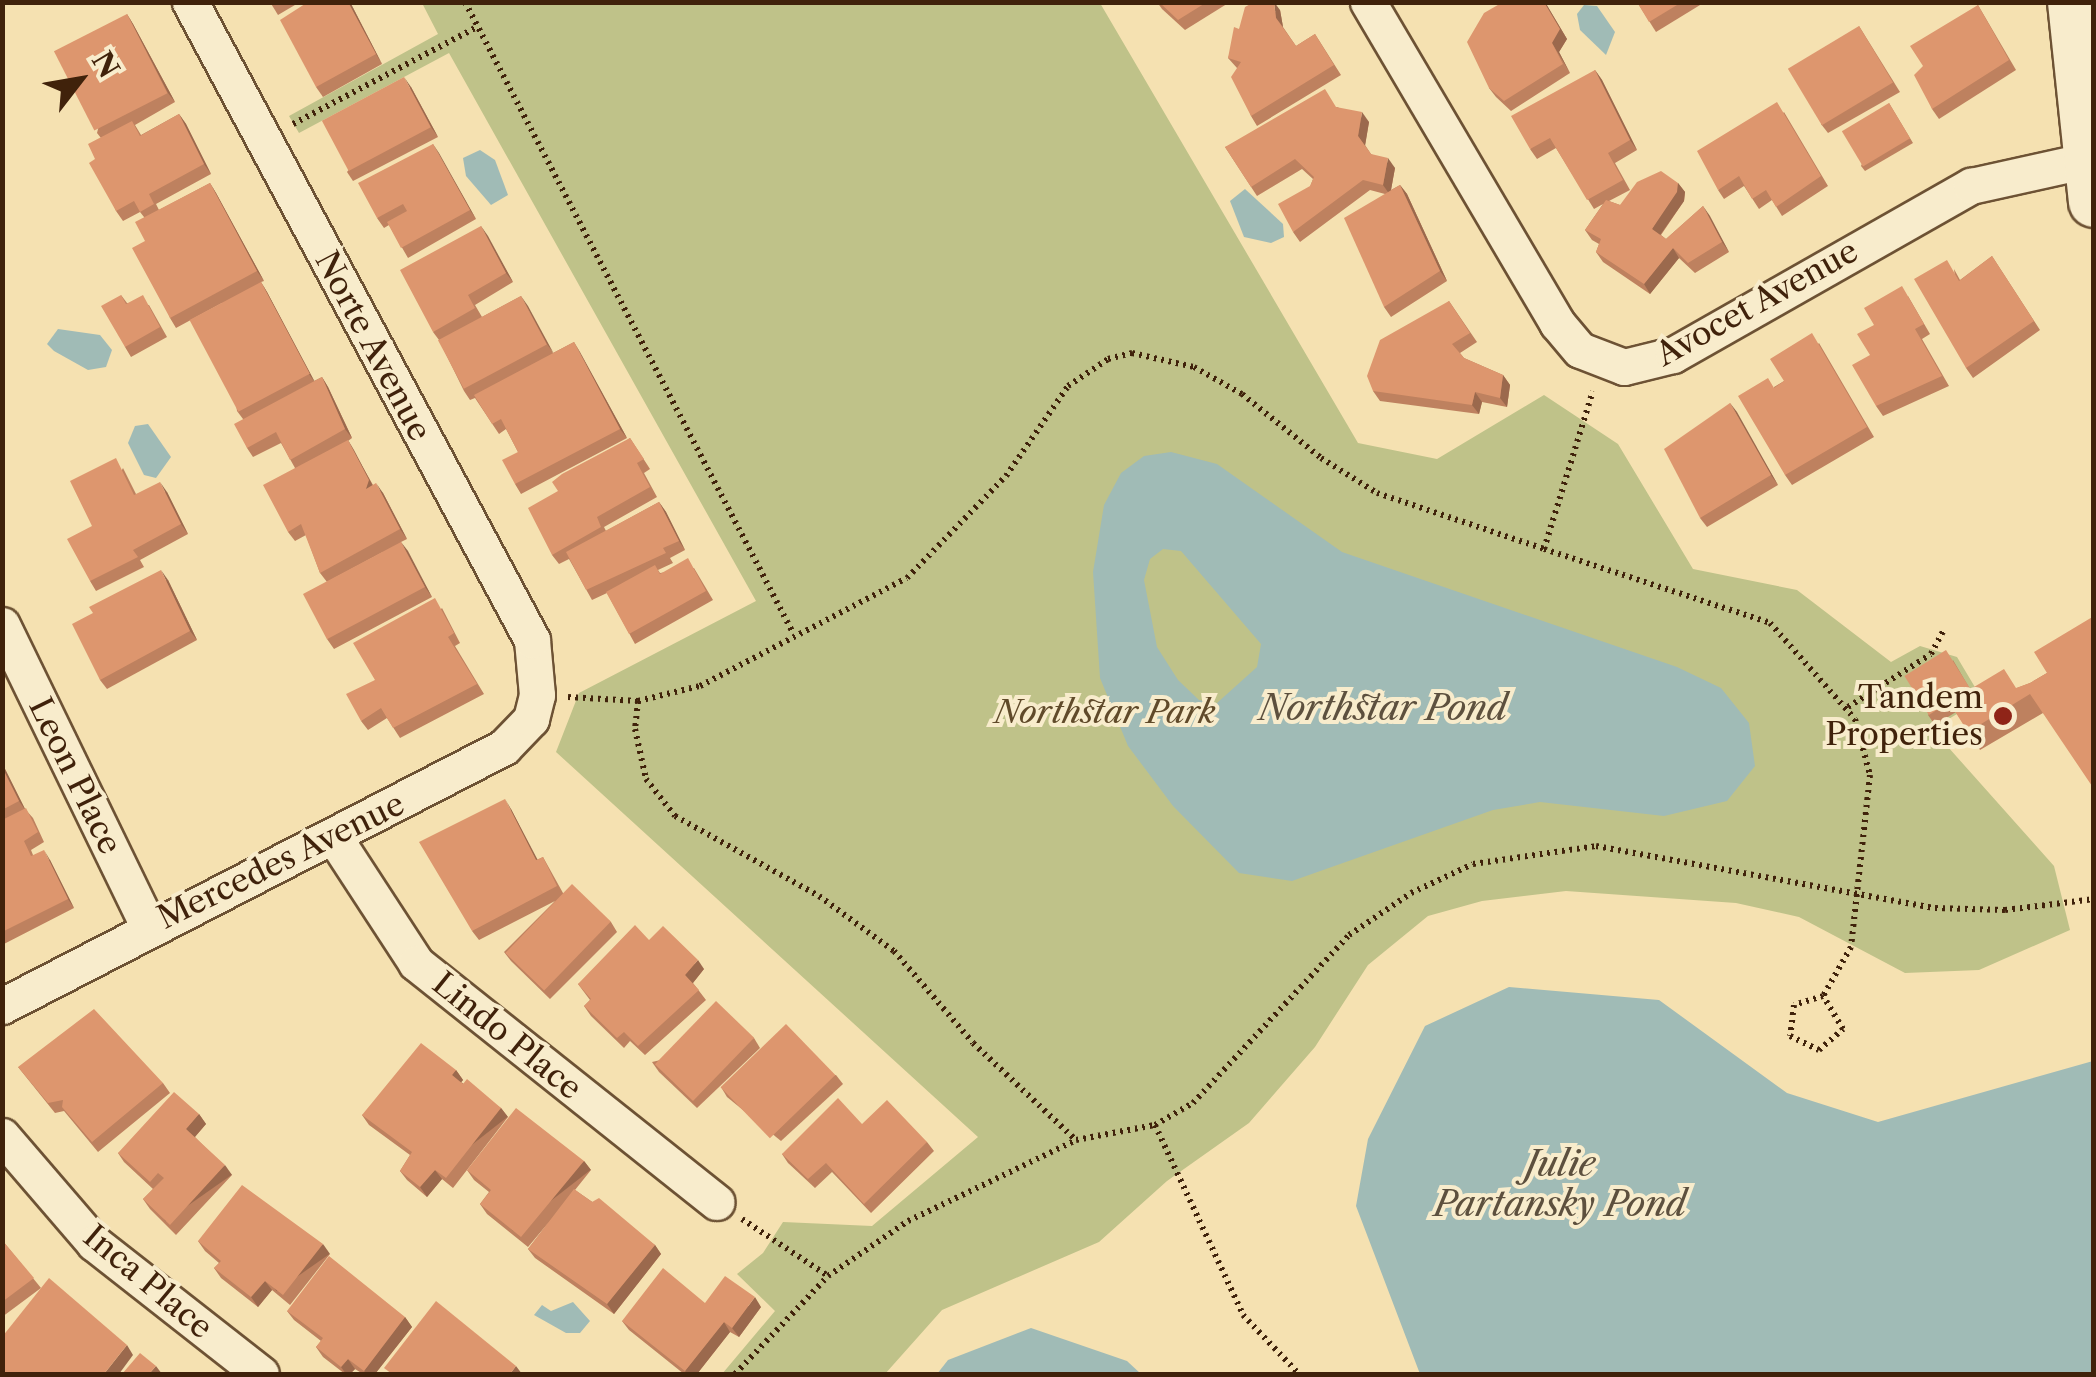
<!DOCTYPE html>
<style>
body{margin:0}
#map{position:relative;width:2096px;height:1377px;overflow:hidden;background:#f5e1b1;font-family:"Libre Caslon Text",serif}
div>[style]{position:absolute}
.green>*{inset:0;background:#bfc289}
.water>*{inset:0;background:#a0bbb6}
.path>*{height:6px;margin-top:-3px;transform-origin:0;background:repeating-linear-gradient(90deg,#40220b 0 2.5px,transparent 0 7.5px)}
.roads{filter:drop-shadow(2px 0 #6d5234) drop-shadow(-2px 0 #6d5234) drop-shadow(0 2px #6d5234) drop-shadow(0 -2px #6d5234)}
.street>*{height:35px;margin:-17.5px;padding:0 17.5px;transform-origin:17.5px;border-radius:17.5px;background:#f8eccc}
.secondary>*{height:50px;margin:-25px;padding:0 25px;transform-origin:25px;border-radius:25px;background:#f8eccc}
.wall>*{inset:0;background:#be815f}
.shaded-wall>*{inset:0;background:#9b694d;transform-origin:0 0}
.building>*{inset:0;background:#dd966e;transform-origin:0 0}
.dots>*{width:28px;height:28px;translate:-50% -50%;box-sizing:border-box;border:5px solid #f8eccc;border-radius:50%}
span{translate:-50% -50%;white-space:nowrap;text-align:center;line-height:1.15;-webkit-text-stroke:8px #f8eccc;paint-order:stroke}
.street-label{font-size:32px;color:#40220b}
.poi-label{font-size:32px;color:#40220b}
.right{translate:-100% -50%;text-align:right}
.park-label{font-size:32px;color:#604a2a;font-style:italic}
.water-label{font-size:35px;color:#5d503e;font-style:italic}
.frame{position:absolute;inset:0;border:5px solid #40220b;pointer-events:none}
.north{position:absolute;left:30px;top:30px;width:100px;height:100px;-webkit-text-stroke:8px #f8eccc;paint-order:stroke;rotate:59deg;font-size:28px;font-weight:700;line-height:40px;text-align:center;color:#40220b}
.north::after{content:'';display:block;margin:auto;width:35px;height:45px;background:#40220b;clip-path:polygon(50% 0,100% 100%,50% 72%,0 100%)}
</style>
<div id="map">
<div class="green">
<div style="clip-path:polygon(422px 3px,1100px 3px,1358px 443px,1437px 459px,1544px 395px,1618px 444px,1693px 569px,1797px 590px,1891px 662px,1920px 646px,1957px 657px,1982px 699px,1932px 729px,2054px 866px,2070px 930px,1979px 970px,1905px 973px,1799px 917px,1736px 903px,1566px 891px,1482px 901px,1428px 916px,1368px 965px,1315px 1047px,1249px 1123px,1167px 1181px,1099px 1242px,942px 1310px,885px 1374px,722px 1374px,775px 1311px,737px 1274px,763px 1253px,783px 1222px,872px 1226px,978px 1137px,556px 752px,579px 693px,756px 601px,449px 53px,299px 133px,289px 116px,438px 34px)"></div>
</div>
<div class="water">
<div style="clip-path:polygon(1584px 5px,1597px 6px,1615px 32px,1606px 55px,1580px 30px,1577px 14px)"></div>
<div style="clip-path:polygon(480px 150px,495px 160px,508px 195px,491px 205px,466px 176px,463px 158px)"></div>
<div style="clip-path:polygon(1245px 189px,1283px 224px,1284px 237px,1271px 243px,1244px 237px,1230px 201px)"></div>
<div style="clip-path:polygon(58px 329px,100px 335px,112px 350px,106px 367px,88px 370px,54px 351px,47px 344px)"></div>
<div style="clip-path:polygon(148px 424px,171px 457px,156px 478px,144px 475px,128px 443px,135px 426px)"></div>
<div style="clip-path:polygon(evenodd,1171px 452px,1217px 464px,1342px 552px,1677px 667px,1721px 688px,1749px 723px,1755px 766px,1727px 801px,1664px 816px,1540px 802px,1493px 810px,1292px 881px,1239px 873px,1173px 806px,1128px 746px,1100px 678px,1093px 572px,1104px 505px,1121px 473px,1144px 456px,1171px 452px,1163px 549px,1181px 551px,1261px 644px,1257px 667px,1217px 703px,1199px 700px,1178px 680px,1157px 647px,1144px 580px,1150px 559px,1163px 549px)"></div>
<div style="clip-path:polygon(1509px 987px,1659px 1000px,1787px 1093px,1878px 1122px,2093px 1061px,2093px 1374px,1420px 1374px,1356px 1206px,1368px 1139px,1425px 1026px)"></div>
<div style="clip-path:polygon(573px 1302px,590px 1321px,580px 1333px,566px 1333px,534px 1315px,542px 1305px,551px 1311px)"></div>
<div style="clip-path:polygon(1031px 1328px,1127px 1361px,1141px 1374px,937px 1374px,948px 1360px)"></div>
</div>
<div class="path">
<div style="left:465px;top:2px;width:711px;rotate:62.53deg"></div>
<div style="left:293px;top:124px;width:208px;rotate:-27.8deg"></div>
<div style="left:1544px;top:549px;width:238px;rotate:18.1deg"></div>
<div style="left:1770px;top:623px;width:128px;rotate:48.5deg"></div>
<div style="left:1855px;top:719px;width:58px;rotate:75deg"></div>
<div style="left:1870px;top:775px;width:173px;rotate:96.3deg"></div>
<div style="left:1851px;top:947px;width:56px;rotate:119.7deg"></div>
<div style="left:1823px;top:996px;width:30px;rotate:163deg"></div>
<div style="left:1794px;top:1005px;width:31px;rotate:97deg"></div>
<div style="left:1790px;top:1036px;width:32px;rotate:26deg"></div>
<div style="left:1819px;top:1050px;width:32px;rotate:-41deg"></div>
<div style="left:1843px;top:1029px;width:39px;rotate:-121deg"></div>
<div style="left:568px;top:697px;width:70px;rotate:3.3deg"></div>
<div style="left:638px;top:701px;width:64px;rotate:-13.6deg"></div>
<div style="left:700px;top:686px;width:233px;rotate:-27.6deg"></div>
<div style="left:907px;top:578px;width:142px;rotate:-45.9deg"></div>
<div style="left:1006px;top:476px;width:109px;rotate:-55.4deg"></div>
<div style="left:1068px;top:386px;width:48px;rotate:-34deg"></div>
<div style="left:1108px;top:359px;width:25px;rotate:-14deg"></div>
<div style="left:1132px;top:353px;width:64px;rotate:12.7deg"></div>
<div style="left:1194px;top:367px;width:55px;rotate:29.4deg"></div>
<div style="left:1242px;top:394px;width:102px;rotate:39deg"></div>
<div style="left:1321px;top:458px;width:66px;rotate:32deg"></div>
<div style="left:1377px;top:493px;width:176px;rotate:18.5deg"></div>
<div style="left:1544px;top:549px;width:165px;rotate:-72.8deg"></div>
<div style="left:638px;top:701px;width:28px;rotate:96deg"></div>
<div style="left:635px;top:729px;width:51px;rotate:77.6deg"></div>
<div style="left:646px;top:779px;width:47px;rotate:51.9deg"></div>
<div style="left:675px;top:816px;width:165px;rotate:29.1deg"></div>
<div style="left:819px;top:896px;width:93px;rotate:36.3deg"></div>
<div style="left:894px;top:951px;width:121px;rotate:49.3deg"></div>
<div style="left:973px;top:1043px;width:141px;rotate:43.3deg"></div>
<div style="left:1848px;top:707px;width:98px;rotate:-32.6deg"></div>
<div style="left:1931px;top:654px;width:27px;rotate:-62deg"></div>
<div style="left:1155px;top:1125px;width:209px;rotate:65.1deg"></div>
<div style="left:1243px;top:1315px;width:81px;rotate:46.5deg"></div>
<div style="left:742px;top:1219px;width:103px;rotate:33.5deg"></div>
<div style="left:735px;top:1374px;width:135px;rotate:-46.5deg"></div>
<div style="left:828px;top:1276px;width:97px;rotate:-34.5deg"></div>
<div style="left:908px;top:1221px;width:187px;rotate:-25.7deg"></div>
<div style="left:1076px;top:1140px;width:80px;rotate:-10.8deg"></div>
<div style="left:1155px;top:1125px;width:44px;rotate:-30.1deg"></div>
<div style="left:1193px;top:1103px;width:229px;rotate:-47.1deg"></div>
<div style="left:1349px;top:935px;width:75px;rotate:-34.1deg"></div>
<div style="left:1411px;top:893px;width:68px;rotate:-25.1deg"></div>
<div style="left:1473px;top:864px;width:124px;rotate:-8.3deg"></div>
<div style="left:1596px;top:846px;width:345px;rotate:10.4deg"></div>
<div style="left:1935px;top:908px;width:70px;rotate:1.6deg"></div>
<div style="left:2005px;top:910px;width:90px;rotate:-7deg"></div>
</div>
<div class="roads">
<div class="street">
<div style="left:1368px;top:2px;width:373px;rotate:59.5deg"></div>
<div style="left:1557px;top:323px;width:35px;rotate:50deg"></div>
<div style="left:1580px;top:350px;width:47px;rotate:21.1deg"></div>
<div style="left:1624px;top:367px;width:50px;rotate:-13.8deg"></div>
<div style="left:1673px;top:355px;width:343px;rotate:-29.6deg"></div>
<div style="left:1971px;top:186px;width:120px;rotate:-12.5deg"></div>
<div style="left:2px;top:625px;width:335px;rotate:64.1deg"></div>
<div style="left:334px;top:837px;width:150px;rotate:56.9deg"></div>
<div style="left:416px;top:963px;width:384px;rotate:38.5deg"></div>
<div style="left:2px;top:1006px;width:565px;rotate:-27.29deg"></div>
<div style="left:504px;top:747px;width:39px;rotate:-46deg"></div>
<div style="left:531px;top:719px;width:25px;rotate:-76deg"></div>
<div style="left:537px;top:695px;width:55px;rotate:-95.2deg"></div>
<div style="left:532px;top:640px;width:724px;rotate:-118.19deg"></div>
<div style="left:2px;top:1136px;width:141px;rotate:49.3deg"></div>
<div style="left:94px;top:1243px;width:212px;rotate:38.1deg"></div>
</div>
<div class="secondary">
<div style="left:2073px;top:2px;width:201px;rotate:84deg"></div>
</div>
</div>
<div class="wall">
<div style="clip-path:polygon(270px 2px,300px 2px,278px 15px)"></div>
<div style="clip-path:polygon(350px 2px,382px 64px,323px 97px,316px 87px)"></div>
<div style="clip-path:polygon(1157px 2px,1230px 2px,1185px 30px,1162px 9px)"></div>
<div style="clip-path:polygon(1545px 2px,1567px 39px,1559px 52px,1570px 73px,1511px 111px,1496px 97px,1489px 88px)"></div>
<div style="clip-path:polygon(1637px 2px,1705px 2px,1656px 32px)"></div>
<div style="clip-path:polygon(1978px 5px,2016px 70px,1939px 119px,1932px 109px,1923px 66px)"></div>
<div style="clip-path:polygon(1280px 10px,1283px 27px,1296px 46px,1315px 34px,1341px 75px,1257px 126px,1251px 116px,1237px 68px,1228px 58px,1239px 29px)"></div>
<div style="clip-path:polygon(127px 14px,133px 24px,175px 102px,135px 125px,141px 135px,179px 114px,186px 124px,211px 174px,156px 204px,159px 210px,210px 183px,216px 193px,264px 281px,261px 282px,267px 292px,314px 381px,322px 377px,328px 387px,352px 438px,348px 441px,373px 485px,383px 493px,407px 539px,401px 542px,432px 597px,334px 649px,327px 639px,383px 552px,327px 582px,320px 573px,306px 535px,295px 541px,288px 532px,295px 468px,281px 443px,253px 457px,247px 448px,243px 419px,237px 411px,222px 303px,176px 328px,170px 318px,145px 241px,144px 217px,140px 212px,123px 221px,116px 211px,95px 159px,101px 138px,97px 133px)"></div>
<div style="clip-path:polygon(1859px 26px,1900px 92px,1828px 133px,1821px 124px)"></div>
<div style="clip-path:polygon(1595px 70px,1602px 80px,1637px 150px,1615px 163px,1630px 190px,1609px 201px,1620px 205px,1678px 183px,1685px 192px,1684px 201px,1661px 235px,1666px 239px,1703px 206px,1729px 252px,1695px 273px,1679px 258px,1650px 294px,1603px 262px,1596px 252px,1599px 244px,1592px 240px,1585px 230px,1603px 204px,1594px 209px,1556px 148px,1537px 159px,1530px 149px)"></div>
<div style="clip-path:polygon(411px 87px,438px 137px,353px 181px,347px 172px)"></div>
<div style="clip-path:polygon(1889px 103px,1913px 143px,1865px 171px,1861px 166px)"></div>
<div style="clip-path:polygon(1337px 107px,1369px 122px,1365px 145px,1371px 154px,1395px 168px,1391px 190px,1400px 185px,1407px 194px,1447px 281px,1391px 317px,1384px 307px,1385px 194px,1370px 190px,1300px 242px,1293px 232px,1313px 179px,1302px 169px,1257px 196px,1225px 147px)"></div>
<div style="clip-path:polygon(1784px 112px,1828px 186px,1782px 216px,1772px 200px,1759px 209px,1744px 186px,1724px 199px,1718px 190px)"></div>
<div style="clip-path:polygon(433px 144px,476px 219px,408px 258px,389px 225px,384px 228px,377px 218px)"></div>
<div style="clip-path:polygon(481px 226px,513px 282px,475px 305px,482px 317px,521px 296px,553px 353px,574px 342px,627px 438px,521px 494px,515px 484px,518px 452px,506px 429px,499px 434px,475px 398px,470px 400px,464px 391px,439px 340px,433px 332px)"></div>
<div style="clip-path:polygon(1992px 256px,2040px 330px,1973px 378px,1966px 368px,1954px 269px,1960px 280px)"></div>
<div style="clip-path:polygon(121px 295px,127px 303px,149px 305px,167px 337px,131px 357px,125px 347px)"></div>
<div style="clip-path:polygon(1908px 296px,1930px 334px,1922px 339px,1949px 386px,1883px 416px,1876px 406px,1874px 325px)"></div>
<div style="clip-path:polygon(1449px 301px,1477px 342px,1460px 353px,1464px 358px,1503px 375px,1510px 385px,1507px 407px,1482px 402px,1479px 414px,1380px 401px,1373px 391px)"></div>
<div style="clip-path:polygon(1819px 343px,1874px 437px,1792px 485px,1785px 475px,1774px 387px,1784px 381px)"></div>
<div style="clip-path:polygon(1730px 403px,1778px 485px,1707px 527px,1700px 518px)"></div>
<div style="clip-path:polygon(630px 438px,650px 469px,644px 473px,657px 497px,604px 527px,606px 531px,659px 502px,666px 512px,685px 550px,670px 558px,673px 563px,658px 570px,660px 573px,694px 568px,713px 600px,635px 644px,607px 593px,592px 600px,569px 559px,559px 564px,552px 555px,558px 491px)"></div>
<div style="clip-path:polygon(123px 468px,136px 494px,167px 492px,188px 534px,140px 560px,144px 567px,96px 591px,90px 581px,92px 526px)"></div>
<div style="clip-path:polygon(168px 580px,197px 640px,107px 689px,100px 680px,93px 613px)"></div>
<div style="clip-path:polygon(442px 608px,460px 643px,455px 646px,484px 694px,400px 738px,387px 718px,368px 730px,361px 721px,375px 680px)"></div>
<div style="clip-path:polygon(2094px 616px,2043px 713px,1980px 750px,1956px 712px,1935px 725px,1928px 715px,1953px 660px,1970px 689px,2017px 688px,2030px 683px,2047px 673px)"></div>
<div style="clip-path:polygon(2px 763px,25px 809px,33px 818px,44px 842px,31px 850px,33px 855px,50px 860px,74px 908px,2px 945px)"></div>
<div style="clip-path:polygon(511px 809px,537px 860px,543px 857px,563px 893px,611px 922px,617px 932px,550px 999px,511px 961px,504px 952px,555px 901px,479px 940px,472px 931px)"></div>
<div style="clip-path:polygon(649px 940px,704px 969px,693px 983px,706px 1000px,645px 1055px,630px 1041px,624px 1048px,591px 1016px,584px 1006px,590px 1000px,578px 984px)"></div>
<div style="clip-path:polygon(754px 1038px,760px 1048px,697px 1108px,659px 1072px,652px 1062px)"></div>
<div style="clip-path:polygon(18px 1067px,163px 1083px,170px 1093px,98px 1152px,64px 1111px,55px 1113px)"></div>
<div style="clip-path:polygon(456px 1070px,463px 1080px,461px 1082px,501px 1108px,508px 1117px,453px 1188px,442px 1179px,427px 1197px,407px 1180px,400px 1171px,410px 1155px,369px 1125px,362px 1115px)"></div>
<div style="clip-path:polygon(836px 1075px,843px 1084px,781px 1141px,727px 1097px,721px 1087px)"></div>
<div style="clip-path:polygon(199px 1114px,206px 1124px,195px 1137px,232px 1175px,176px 1235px,150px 1209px,143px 1199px,153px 1189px,124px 1162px,118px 1153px)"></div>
<div style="clip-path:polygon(862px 1124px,927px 1142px,934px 1151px,871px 1213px,832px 1172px,815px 1188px,788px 1163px,782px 1154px)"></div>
<div style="clip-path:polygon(584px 1161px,591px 1170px,575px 1190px,655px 1245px,661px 1254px,614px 1314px,535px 1258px,528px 1249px,549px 1222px,528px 1247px,487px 1214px,480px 1204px,489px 1192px,474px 1180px,467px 1170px)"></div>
<div style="clip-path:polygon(2px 1240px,41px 1288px,2px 1317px)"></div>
<div style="clip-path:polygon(198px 1241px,330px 1254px,290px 1305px,272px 1290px,258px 1307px,221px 1278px,214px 1268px,219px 1263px,205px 1251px)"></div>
<div style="clip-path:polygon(705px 1303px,761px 1307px,739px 1337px,730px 1332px,697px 1374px,684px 1374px,629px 1330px,622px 1321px)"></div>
<div style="clip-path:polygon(287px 1311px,405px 1317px,412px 1327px,375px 1374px,363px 1374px,355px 1369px,350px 1374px,345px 1374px,323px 1357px,316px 1347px,321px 1341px,294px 1320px)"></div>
</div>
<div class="shaded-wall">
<div style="clip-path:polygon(348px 2px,350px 2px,382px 64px,376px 54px)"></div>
<div style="clip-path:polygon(1274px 2px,1280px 10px,1283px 27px,1276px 18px)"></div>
<div style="clip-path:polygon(1545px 2px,1567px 39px,1559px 52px,1570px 73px,1552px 43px)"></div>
<div style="clip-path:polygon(127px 14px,133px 24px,175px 102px,168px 93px)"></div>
<div style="clip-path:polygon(1595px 70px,1602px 80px,1637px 150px,1630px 140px)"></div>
<div style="clip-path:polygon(404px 77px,411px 87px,438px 137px,431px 127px)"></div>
<div style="clip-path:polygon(1362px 112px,1369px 122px,1365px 146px,1358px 136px)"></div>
<div style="clip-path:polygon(179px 114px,186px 124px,211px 174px,204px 164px)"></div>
<div style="clip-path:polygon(433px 144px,439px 153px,476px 219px,470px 210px)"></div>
<div style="clip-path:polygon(1388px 158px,1395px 168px,1390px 195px,1383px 185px)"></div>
<div style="clip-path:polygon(210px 183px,216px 193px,264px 281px,257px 271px)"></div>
<div style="clip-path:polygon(1678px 183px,1685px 192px,1684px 201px,1658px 238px,1652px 229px)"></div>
<div style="clip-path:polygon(1400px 185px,1407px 194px,1447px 281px,1440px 271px)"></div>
<div style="clip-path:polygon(1703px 206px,1710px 216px,1729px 252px,1722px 242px)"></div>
<div style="clip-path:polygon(481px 226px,488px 236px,513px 282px,506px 273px)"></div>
<div style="clip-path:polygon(1673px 248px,1679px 258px,1650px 294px,1644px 284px)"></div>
<div style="clip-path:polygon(261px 282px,267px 292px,316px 384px,309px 374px)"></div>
<div style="clip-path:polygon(521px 296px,528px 306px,554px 354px,547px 344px)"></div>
<div style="clip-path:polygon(574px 342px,580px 352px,627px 438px,620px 429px)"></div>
<div style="clip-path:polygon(1503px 375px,1510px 385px,1507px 407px,1500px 398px)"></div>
<div style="clip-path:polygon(322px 377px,328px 387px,352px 438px,345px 429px)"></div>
<div style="clip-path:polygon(1475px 392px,1482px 402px,1479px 414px,1472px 405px)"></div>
<div style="clip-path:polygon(1730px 403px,1737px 412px,1778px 485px,1771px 475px)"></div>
<div style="clip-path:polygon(348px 440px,354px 450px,375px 490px,366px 489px)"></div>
<div style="clip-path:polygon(160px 482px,167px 492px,188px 534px,181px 524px)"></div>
<div style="clip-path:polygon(376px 483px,383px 493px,407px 539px,400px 529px)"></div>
<div style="clip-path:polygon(659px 502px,666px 512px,685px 550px,679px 541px)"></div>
<div style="clip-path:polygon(401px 542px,408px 551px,432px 597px,425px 587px)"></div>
<div style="clip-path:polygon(161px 570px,168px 580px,197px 640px,190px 631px)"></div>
<div style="clip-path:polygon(2px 763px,26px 811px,19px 801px,2px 767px)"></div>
<div style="clip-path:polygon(505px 799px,511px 809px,543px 870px,536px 860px)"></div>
<div style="clip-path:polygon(44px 850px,50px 860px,74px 908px,68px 899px)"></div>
<div style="clip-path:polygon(698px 960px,704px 969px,692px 984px,685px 975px)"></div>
<div style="clip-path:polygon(456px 1070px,463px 1080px,459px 1085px,452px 1075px)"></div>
<div style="left:501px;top:1108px;width:11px;height:89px;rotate:52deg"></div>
<div style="clip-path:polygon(199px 1114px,206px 1124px,193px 1139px,186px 1129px)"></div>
<div style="left:584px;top:1161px;width:11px;height:99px;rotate:52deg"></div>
<div style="left:225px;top:1165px;width:12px;height:81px;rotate:55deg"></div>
<div style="clip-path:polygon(435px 1170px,442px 1179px,427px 1197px,420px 1187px)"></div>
<div style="left:323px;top:1244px;width:12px;height:65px;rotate:55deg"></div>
<div style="clip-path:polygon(655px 1245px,661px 1254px,614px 1314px,607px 1304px)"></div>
<div style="clip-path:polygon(265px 1281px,272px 1290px,258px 1307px,251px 1297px)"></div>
<div style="clip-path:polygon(755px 1297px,761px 1307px,739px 1337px,732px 1328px)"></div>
<div style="clip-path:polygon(405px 1317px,412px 1327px,375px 1374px,367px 1374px,364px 1371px)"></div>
<div style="clip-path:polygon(724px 1322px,730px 1332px,697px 1374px,687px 1374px,685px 1371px)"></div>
<div style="clip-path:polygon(127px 1345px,133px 1355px,119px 1374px,104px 1374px)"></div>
<div style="clip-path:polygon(348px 1359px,355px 1369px,350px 1374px,346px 1374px,341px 1367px)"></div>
<div style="clip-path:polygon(156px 1366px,162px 1374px,149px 1374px)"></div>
<div style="clip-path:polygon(516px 1366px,522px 1374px,510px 1374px)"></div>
</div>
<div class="building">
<div style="clip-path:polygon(308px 2px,348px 2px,376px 54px,316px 87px,280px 20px)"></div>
<div style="clip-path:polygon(1159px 2px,1207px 2px,1178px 20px)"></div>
<div style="clip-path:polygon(1254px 2px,1274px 2px,1276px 18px,1296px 46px,1315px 34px,1334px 65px,1251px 116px,1231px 77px,1241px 62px,1228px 58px,1234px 27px,1239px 29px,1245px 7px)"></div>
<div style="clip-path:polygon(1503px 2px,1544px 2px,1560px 29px,1552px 43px,1563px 64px,1504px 101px,1489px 88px,1467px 42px,1484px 13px)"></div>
<div style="clip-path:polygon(1637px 2px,1682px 2px,1649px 22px)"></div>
<div style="clip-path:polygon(1978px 5px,2009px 60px,1932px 109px,1914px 75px,1923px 66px,1910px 46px)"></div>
<div style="left:127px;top:14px;width:89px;height:82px;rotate:63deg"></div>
<div style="left:1859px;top:26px;width:66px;height:83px;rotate:59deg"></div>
<div style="clip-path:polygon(1595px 70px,1630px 140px,1608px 153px,1623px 180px,1587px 200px,1550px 138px,1530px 149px,1511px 116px)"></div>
<div style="left:404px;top:77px;width:57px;height:93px;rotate:62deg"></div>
<div style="clip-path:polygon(1325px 89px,1336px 107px,1362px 112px,1358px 136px,1371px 154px,1388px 158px,1383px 185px,1363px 180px,1293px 232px,1278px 204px,1310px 186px,1314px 177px,1295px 159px,1251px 187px,1225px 147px)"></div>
<div style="clip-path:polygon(1777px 102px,1821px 176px,1776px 207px,1766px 190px,1752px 199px,1739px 176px,1718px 190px,1697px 151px)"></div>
<div style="left:1889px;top:103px;width:41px;height:55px;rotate:59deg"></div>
<div style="clip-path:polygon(179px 114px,204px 164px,149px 194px,154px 204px,140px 212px,134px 201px,116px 211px,89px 163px,95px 159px,88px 144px,132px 121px,140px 136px)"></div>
<div style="clip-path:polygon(433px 144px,470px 210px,401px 248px,387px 222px,407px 211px,403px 204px,377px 218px,358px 183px)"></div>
<div style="clip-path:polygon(1661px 171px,1678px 183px,1677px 192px,1652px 229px,1666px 239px,1703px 206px,1722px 242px,1688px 263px,1673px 248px,1644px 284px,1596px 252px,1601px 239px,1585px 230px,1606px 200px,1620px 205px,1637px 182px)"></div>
<div style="clip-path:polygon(210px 183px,257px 271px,170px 318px,132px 248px,145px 241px,135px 222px)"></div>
<div style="clip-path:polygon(1400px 185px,1440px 271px,1384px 307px,1344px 218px)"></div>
<div style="clip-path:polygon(481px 226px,506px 273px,468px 295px,475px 308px,433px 332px,400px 270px)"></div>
<div style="clip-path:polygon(1992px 256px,2034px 321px,1966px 368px,1914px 279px,1947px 260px,1959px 281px)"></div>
<div style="left:261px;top:282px;width:104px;height:81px;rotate:62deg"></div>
<div style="clip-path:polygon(1902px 286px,1924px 324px,1915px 329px,1942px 376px,1876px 406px,1852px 365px,1870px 355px,1857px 334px,1874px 325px,1864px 308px)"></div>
<div style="clip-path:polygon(121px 295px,126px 304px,143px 295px,160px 327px,125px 347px,101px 306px)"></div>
<div style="left:521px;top:296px;width:55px;height:94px;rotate:62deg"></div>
<div style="clip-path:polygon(1449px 301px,1470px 333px,1452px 344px,1464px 358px,1503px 375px,1500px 398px,1475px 392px,1472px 405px,1373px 391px,1367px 376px,1380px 340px)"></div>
<div style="clip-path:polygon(1812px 333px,1867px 427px,1785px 475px,1738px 396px,1768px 378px,1774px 388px,1784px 381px,1770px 359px)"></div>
<div style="clip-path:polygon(574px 342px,620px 429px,515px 484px,502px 460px,518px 452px,501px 419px,492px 424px,474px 395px)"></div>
<div style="clip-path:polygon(322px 377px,345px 429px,290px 460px,276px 432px,247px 448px,234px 424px)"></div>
<div style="clip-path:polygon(1730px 403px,1771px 475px,1700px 518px,1664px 449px)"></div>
<div style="clip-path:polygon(630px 438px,644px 459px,637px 463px,650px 487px,597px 517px,601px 527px,552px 555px,528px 508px,558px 491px,552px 482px,562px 474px)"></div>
<div style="clip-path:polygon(348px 440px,369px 480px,366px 489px,376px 483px,400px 529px,320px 573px,301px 524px,288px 532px,263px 485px)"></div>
<div style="clip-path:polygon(116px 458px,134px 495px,160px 482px,181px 524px,133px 550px,138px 557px,90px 581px,67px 539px,92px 526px,70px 481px)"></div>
<div style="clip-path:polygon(659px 502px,679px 541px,663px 548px,666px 553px,586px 590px,566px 552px)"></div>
<div style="left:401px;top:542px;width:51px;height:111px;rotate:62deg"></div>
<div style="clip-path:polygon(688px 558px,706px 591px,629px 634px,606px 592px,655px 565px,660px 574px)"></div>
<div style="clip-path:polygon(161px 570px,190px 631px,100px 680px,72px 624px,93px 613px,89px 607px)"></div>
<div style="clip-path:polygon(435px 598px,454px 633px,448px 637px,477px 684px,393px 728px,381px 708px,361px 721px,346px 694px,375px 680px,353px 643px)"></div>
<div style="clip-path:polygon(2094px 616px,2094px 789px,2030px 694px,1968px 732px,1949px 702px,2004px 669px,2016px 688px,2030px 683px,2047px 673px,2034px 652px)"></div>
<div style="left:1946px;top:650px;width:46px;height:49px;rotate:58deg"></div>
<div style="clip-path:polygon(2px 767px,19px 801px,2px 810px)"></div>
<div style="clip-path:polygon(505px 799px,536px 860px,543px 857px,557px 886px,472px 931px,419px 842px)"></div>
<div style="clip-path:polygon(26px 808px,38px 832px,24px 841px,31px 856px,44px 850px,68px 899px,2px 932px,2px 820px)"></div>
<div style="left:572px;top:884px;width:54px;height:96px;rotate:44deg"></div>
<div style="clip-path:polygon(635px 925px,649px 940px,663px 926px,698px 960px,685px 975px,699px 990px,638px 1046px,624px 1032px,617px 1038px,584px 1006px,591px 999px,578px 984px)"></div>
<div style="left:716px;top:1001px;width:53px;height:88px;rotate:44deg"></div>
<div style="clip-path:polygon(94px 1009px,163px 1083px,92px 1142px,62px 1107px,63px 1100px,48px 1103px,18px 1067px)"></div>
<div style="left:786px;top:1024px;width:71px;height:91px;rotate:46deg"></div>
<div style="clip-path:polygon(421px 1043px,456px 1070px,452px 1075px,463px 1084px,467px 1079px,501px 1108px,446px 1178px,435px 1170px,420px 1187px,400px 1171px,412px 1152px,362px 1115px)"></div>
<div style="clip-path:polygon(174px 1092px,199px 1114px,186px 1129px,225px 1165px,170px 1225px,143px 1199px,164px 1178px,158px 1173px,150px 1182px,118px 1153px)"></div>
<div style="clip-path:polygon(838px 1098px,862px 1124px,887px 1100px,927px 1142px,864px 1204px,826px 1163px,808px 1179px,782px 1154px)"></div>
<div style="clip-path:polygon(516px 1108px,584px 1161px,521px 1237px,480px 1204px,491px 1190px,467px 1170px)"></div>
<div style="clip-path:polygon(242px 1185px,323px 1244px,283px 1295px,265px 1281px,251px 1297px,214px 1268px,221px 1261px,198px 1241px)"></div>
<div style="clip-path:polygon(574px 1189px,592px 1202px,599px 1198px,655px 1245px,607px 1304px,528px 1249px)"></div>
<div style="clip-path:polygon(2px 1240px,34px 1278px,2px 1302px)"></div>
<div style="clip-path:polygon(329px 1256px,405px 1317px,364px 1371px,348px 1359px,341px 1367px,316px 1347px,323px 1338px,287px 1311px)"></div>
<div style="clip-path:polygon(663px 1268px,705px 1303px,725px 1276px,755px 1297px,732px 1328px,724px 1322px,685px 1371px,622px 1321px)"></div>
<div style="clip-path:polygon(49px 1278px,127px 1345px,104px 1374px,2px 1374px,2px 1337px)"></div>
<div style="clip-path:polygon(436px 1301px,516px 1366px,510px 1374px,392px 1374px,384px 1368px)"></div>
<div style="clip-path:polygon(140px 1353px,156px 1366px,149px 1374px,122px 1374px)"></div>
</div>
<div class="dots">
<div style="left:2003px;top:716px;background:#8f2418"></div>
</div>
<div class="street-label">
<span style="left:1757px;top:303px;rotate:-29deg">Avocet Avenue</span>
<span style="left:373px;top:346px;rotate:62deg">Norte Avenue</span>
<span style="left:75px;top:776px;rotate:64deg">Leon Place</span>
<span style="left:281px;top:861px;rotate:-26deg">Mercedes Avenue</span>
<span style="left:507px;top:1036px;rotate:39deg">Lindo Place</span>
<span style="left:148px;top:1282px;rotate:40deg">Inca Place</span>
</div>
<div class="poi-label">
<span class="right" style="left:1983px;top:716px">Tandem<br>Properties</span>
</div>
<div class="park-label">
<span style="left:1105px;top:712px">Northstar Park</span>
</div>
<div class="water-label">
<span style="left:1383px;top:708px">Northstar Pond</span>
<span style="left:1560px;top:1184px">Julie<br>Partansky Pond</span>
</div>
<div class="frame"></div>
<div class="north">N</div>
</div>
